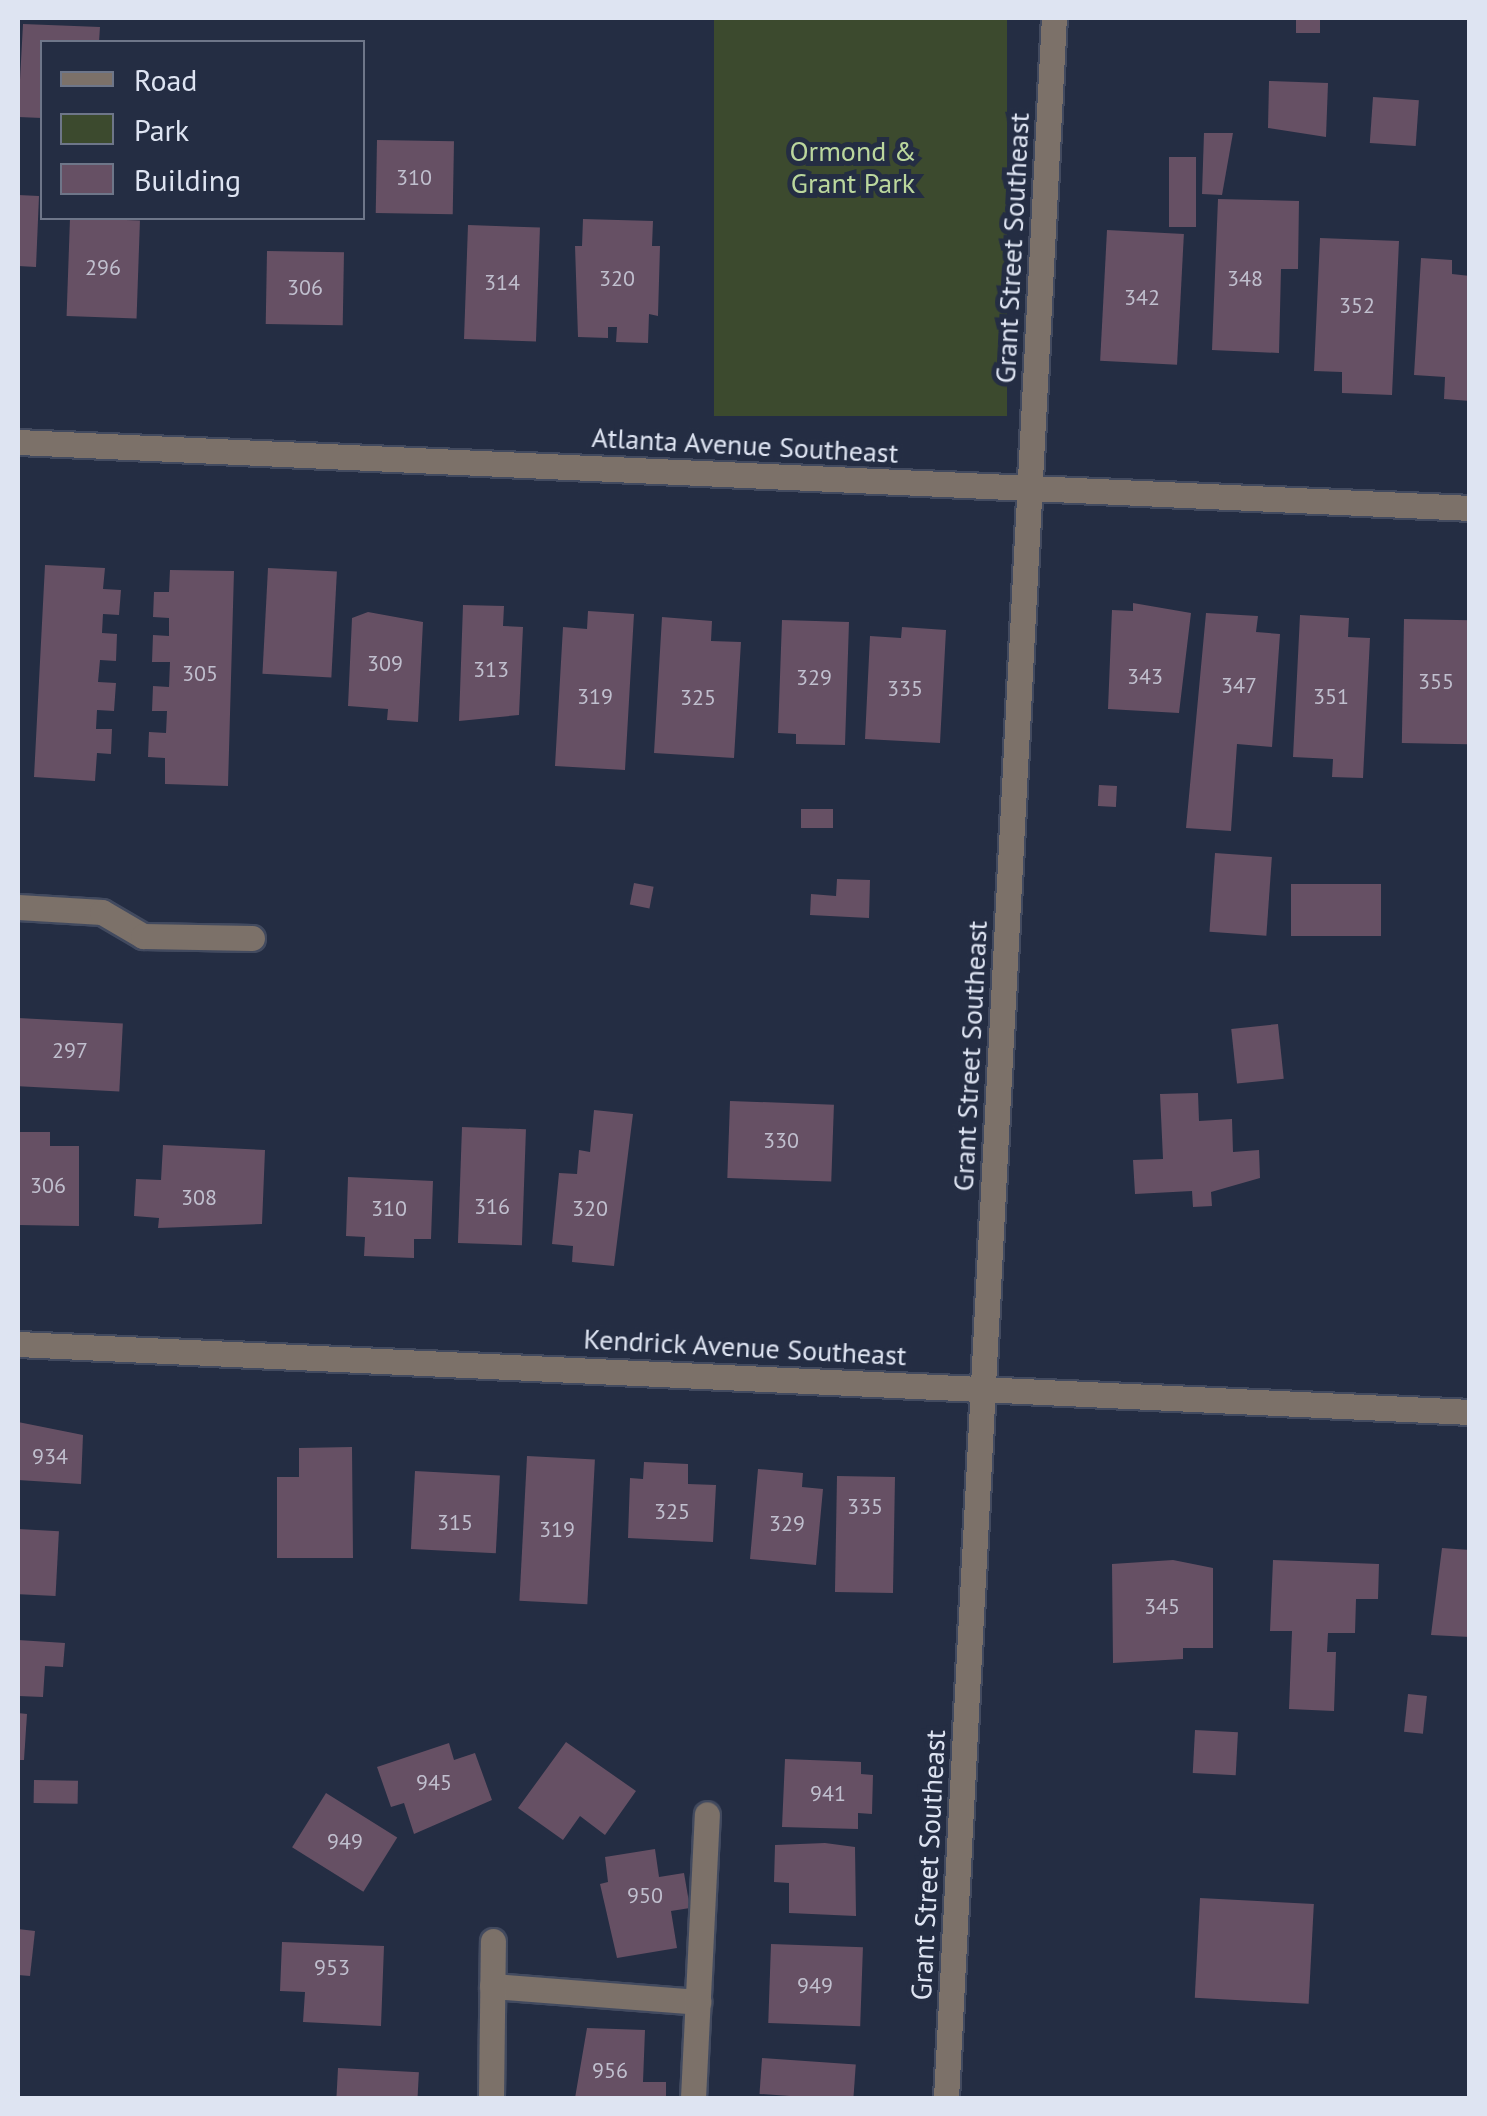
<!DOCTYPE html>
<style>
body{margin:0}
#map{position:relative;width:1487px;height:2116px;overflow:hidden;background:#242d43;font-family:"PT Sans",sans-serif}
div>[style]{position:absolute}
.green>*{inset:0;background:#3c4a2e;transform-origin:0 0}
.building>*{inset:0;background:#665064;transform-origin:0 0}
.roads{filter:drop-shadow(2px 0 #424a5f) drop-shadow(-2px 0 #424a5f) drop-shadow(0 2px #424a5f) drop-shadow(0 -2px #424a5f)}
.minor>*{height:25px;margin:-12.5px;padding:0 12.5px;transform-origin:12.5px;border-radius:12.5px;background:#7c7169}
span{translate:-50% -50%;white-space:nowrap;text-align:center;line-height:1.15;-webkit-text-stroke:10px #242d43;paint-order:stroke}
.number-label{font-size:22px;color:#c0bfce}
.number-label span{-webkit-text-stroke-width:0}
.park-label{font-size:28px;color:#bbd79d}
.street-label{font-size:28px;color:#dee4f2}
.frame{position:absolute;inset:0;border:20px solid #dee4f2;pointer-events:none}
.legend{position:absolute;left:40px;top:40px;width:325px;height:180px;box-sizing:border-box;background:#242d43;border:2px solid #6e7689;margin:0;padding:12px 18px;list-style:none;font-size:30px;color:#dee4f2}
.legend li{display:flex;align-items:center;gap:20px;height:50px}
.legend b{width:50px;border:2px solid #6e7689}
</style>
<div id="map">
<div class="green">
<div style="left:714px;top:18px;width:293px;height:398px"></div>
</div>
<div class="building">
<div style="left:1296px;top:18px;width:24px;height:15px"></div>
<div style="clip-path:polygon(23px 24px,100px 27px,99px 42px,42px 42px,42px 118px,18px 117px)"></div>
<div style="clip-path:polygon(1269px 81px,1328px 83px,1326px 137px,1268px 128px)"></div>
<div style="left:1373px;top:97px;width:46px;height:46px;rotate:4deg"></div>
<div style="clip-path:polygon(1204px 133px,1233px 133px,1222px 195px,1202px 194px)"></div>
<div style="left:377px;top:140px;width:77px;height:73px;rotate:1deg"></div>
<div style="left:1169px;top:157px;width:27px;height:70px"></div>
<div style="clip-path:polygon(18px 195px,39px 196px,36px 267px,18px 266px)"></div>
<div style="clip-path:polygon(1218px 199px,1299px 201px,1298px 269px,1281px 269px,1279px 353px,1212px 350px)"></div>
<div style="left:70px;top:218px;width:70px;height:98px;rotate:2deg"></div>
<div style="clip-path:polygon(583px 219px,653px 221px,652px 246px,660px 246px,658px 316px,649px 314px,648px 343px,616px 342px,617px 327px,608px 327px,608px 338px,578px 337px,575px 246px,582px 246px)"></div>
<div style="left:468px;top:225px;width:72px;height:114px;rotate:2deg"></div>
<div style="left:1107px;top:230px;width:77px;height:131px;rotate:3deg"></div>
<div style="clip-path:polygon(1320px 238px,1399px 241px,1392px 395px,1342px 393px,1342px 372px,1314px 371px)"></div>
<div style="left:267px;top:251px;width:77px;height:73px;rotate:1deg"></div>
<div style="clip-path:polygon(1421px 258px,1452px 260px,1452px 274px,1470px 276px,1470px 401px,1444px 399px,1445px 377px,1414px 375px)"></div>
<div style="clip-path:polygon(45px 565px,105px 568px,103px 589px,121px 590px,119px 615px,103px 614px,102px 633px,117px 634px,116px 661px,100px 660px,98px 682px,116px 683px,114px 711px,97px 710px,96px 729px,112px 729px,111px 754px,97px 753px,95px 781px,34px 777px)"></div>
<div style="left:268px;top:568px;width:69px;height:106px;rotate:3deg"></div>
<div style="clip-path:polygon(170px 570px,234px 571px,228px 786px,165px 784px,165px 758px,148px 757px,149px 732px,166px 733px,167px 711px,152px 711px,153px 686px,169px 687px,170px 662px,152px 662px,153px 635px,169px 636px,169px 618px,153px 617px,154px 592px,169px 592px)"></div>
<div style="clip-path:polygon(1133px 603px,1191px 613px,1179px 713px,1108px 709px,1112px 610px,1133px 611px)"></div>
<div style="clip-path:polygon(463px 605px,504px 606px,503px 626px,523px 627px,519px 715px,459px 721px)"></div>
<div style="clip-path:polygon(588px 611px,634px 614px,625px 770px,555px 766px,563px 627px,587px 629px)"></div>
<div style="clip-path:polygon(368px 612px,423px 622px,418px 722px,387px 720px,388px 709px,348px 706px,352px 618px)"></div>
<div style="clip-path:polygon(1206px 613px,1258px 616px,1256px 632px,1280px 634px,1272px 747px,1237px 744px,1231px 831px,1186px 828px)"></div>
<div style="clip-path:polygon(1300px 615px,1349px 618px,1348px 637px,1370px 638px,1363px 778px,1332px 777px,1333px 759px,1293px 757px)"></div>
<div style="clip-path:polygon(662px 617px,712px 621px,711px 641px,741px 642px,734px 758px,654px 753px)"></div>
<div style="left:1404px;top:619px;width:66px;height:124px;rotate:1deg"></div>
<div style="clip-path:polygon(782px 620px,849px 622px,845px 745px,796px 744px,796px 734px,778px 733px)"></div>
<div style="clip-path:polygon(902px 627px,946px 630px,940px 743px,865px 739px,870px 636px,901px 638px)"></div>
<div style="left:1099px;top:785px;width:18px;height:21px;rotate:3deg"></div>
<div style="left:801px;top:809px;width:32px;height:19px"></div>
<div style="left:1215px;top:853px;width:57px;height:79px;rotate:4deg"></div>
<div style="clip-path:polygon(837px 879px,870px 880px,869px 918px,810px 915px,811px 894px,836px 896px)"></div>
<div style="left:634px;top:883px;width:20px;height:22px;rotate:11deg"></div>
<div style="left:1381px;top:884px;width:52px;height:90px;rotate:90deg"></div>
<div style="left:18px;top:1018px;width:105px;height:68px;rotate:3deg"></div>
<div style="left:1278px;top:1024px;width:55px;height:47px;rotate:84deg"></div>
<div style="clip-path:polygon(1198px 1093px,1199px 1121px,1232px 1119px,1233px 1152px,1259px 1150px,1260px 1178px,1211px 1192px,1212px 1206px,1193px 1207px,1192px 1191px,1135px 1194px,1133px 1160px,1163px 1159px,1160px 1094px)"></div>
<div style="left:730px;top:1101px;width:104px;height:77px;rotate:2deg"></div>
<div style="clip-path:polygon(594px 1110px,633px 1114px,614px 1266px,572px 1262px,573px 1246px,552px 1244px,559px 1173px,577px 1174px,579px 1150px,590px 1152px)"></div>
<div style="left:462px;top:1127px;width:64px;height:116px;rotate:2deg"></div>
<div style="clip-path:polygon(18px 1132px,50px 1132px,50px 1146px,79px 1146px,79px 1226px,18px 1225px)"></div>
<div style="clip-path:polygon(163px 1145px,265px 1150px,262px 1224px,158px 1228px,159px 1218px,134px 1216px,136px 1179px,161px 1180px)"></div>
<div style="clip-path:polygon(348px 1177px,433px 1181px,431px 1239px,414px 1239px,414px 1258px,364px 1256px,365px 1237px,346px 1236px)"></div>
<div style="clip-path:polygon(18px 1422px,83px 1435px,81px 1484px,18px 1480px)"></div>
<div style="clip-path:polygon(352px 1447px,353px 1558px,277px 1558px,277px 1477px,299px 1477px,299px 1448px)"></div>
<div style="left:527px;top:1456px;width:68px;height:145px;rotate:3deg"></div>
<div style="clip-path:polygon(644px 1462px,688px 1464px,688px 1484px,716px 1485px,713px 1542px,628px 1538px,630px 1478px,643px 1479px)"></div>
<div style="clip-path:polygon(758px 1469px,803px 1473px,802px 1487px,823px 1489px,816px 1565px,750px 1559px)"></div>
<div style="left:415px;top:1471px;width:85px;height:78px;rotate:3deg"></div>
<div style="left:837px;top:1476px;width:58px;height:116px;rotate:1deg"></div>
<div style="left:18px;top:1529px;width:41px;height:65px;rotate:3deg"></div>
<div style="clip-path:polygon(1442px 1548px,1470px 1550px,1470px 1637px,1431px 1635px)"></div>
<div style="clip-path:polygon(1173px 1560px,1213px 1568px,1213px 1648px,1183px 1648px,1183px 1659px,1113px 1663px,1112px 1564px)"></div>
<div style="clip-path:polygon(1273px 1560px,1379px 1564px,1378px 1599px,1356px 1599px,1355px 1633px,1328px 1633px,1327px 1652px,1336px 1652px,1334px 1711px,1289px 1709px,1292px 1631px,1270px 1631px)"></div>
<div style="clip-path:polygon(18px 1640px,65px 1643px,63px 1667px,45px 1666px,43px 1697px,18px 1696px)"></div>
<div style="left:1408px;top:1694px;width:19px;height:38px;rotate:6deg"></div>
<div style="clip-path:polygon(18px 1713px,27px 1714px,24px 1760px,18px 1760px)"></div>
<div style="left:1195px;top:1730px;width:43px;height:43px;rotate:3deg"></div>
<div style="clip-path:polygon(566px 1742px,636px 1791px,605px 1835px,580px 1816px,563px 1840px,518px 1808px)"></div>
<div style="clip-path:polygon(449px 1743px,454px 1760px,475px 1753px,492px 1800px,414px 1834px,404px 1803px,391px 1807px,377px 1767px)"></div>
<div style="clip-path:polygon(785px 1759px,861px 1762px,861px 1774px,873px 1775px,872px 1814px,858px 1813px,858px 1829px,782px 1827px)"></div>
<div style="left:34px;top:1780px;width:44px;height:23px;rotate:1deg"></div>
<div style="left:326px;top:1793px;width:84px;height:64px;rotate:32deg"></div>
<div style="clip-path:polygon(825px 1843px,855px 1847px,856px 1916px,789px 1913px,789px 1883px,774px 1882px,775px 1845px)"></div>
<div style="clip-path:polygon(655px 1849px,659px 1877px,684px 1873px,690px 1908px,671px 1911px,677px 1948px,617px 1958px,600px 1884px,608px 1882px,605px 1857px)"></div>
<div style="left:1200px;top:1898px;width:114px;height:100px;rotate:3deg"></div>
<div style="clip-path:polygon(18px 1929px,35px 1931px,30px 1976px,18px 1975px)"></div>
<div style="clip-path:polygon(282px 1942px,384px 1946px,381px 2026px,303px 2022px,305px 1992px,280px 1991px)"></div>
<div style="left:771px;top:1944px;width:92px;height:79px;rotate:2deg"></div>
<div style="clip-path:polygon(587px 2028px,645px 2030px,643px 2082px,666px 2082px,666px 2098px,575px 2098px)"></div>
<div style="left:762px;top:2058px;width:94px;height:36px;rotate:4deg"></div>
<div style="left:338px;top:2068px;width:81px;height:30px;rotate:3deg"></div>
</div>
<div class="roads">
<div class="minor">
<div style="left:18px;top:442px;width:1453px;rotate:2.6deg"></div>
<div style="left:18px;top:907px;width:84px;rotate:3.4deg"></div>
<div style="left:102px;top:912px;width:48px;rotate:30.3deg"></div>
<div style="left:143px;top:936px;width:109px;rotate:1.1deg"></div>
<div style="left:18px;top:1344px;width:1454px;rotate:2.68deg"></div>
<div style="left:492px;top:1986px;width:207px;rotate:4.4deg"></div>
<div style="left:491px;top:2098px;width:157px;rotate:-89.3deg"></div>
<div style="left:693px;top:2098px;width:284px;rotate:-87.2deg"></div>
<div style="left:946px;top:2098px;width:2083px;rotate:-87.03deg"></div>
</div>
</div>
<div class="number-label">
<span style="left:414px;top:178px">310</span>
<span style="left:103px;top:268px">296</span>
<span style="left:617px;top:279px">320</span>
<span style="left:1245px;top:279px">348</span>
<span style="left:502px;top:283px">314</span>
<span style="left:305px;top:288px">306</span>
<span style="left:1142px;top:298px">342</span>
<span style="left:1357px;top:306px">352</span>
<span style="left:385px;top:664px">309</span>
<span style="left:491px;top:670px">313</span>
<span style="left:200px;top:674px">305</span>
<span style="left:1145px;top:677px">343</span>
<span style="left:814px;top:678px">329</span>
<span style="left:1436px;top:682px">355</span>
<span style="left:1239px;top:686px">347</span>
<span style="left:905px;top:689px">335</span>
<span style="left:595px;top:697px">319</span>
<span style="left:1331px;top:697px">351</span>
<span style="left:698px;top:698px">325</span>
<span style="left:70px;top:1051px">297</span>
<span style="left:781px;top:1141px">330</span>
<span style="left:48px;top:1186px">306</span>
<span style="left:199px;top:1198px">308</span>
<span style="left:492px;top:1207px">316</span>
<span style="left:389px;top:1209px">310</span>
<span style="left:590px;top:1209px">320</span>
<span style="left:50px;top:1457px">934</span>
<span style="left:865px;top:1507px">335</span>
<span style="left:672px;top:1512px">325</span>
<span style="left:455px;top:1523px">315</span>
<span style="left:787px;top:1524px">329</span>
<span style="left:557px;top:1530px">319</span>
<span style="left:1162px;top:1607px">345</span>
<span style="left:434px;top:1783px">945</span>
<span style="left:828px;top:1794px">941</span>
<span style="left:345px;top:1842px">949</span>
<span style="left:645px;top:1896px">950</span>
<span style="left:332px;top:1968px">953</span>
<span style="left:815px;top:1986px">949</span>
<span style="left:610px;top:2071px">956</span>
</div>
<div class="park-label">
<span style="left:853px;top:167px">Ormond &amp;<br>Grant Park</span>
</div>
<div class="street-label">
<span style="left:1012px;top:248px;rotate:-87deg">Grant Street Southeast</span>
<span style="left:745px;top:445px;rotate:3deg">Atlanta Avenue Southeast</span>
<span style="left:970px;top:1056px;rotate:-87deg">Grant Street Southeast</span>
<span style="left:745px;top:1347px;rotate:3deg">Kendrick Avenue Southeast</span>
<span style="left:928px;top:1865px;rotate:-87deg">Grant Street Southeast</span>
</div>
<div class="frame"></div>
<ul class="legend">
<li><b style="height:12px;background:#7c7169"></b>Road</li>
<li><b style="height:28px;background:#3c4a2e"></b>Park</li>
<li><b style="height:28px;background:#665064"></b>Building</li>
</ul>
</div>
